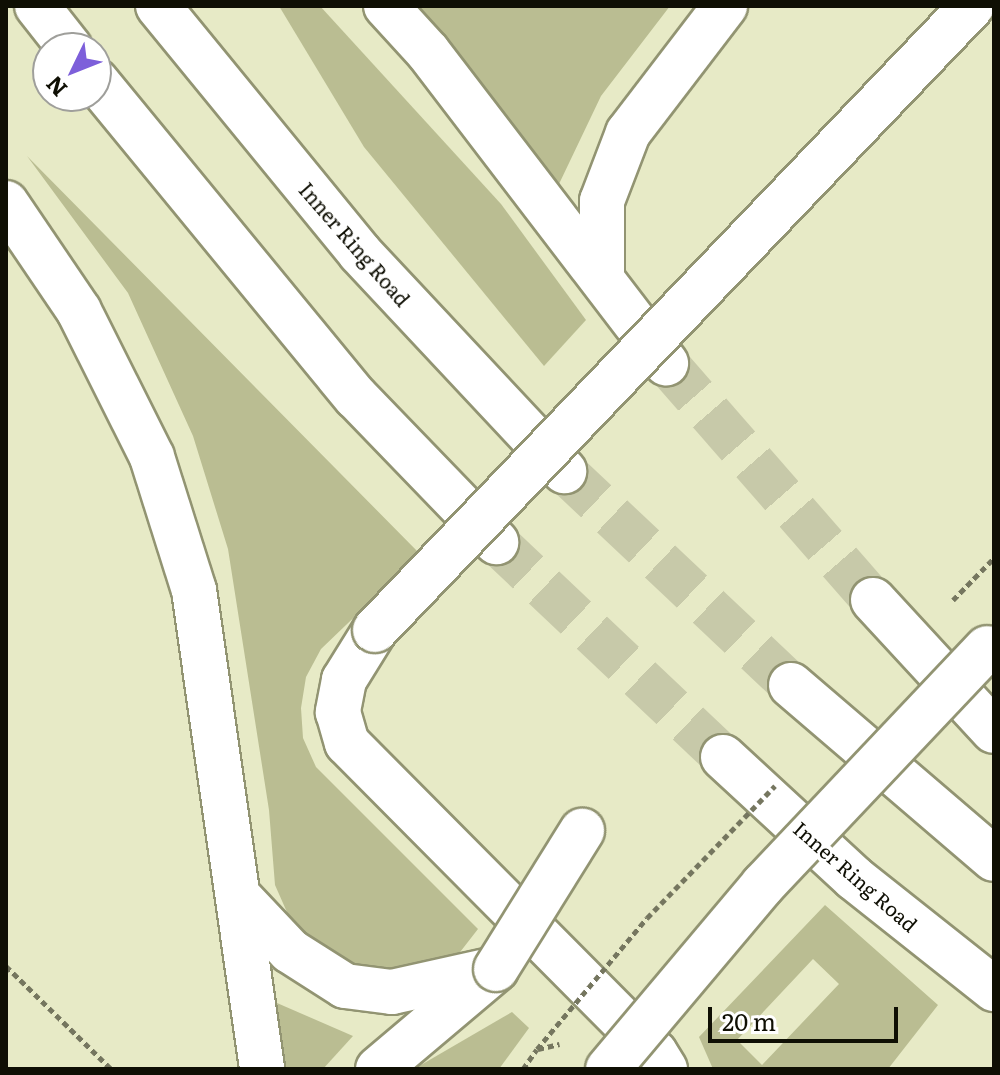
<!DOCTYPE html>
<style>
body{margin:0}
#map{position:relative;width:1000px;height:1075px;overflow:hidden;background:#e7eac6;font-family:Literata,serif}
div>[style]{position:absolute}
.green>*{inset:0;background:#babd92}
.highway-tunnel>*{height:44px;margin-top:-22px;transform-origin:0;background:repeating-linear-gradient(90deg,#c7c9a9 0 44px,transparent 0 66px)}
.path>*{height:5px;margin-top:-2.5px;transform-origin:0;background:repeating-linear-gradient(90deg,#75765f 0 6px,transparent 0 10px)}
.roads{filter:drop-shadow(2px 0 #929472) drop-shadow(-2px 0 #929472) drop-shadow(0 2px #929472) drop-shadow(0 -2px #929472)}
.minor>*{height:44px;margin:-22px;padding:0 22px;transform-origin:22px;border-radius:22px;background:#fff}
.highway>*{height:44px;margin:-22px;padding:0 22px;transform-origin:22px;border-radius:22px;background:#fff}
.path-bridge>*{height:5px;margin-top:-2.5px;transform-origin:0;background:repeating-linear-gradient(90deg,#75765f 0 6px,transparent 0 10px)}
.bridges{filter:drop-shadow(2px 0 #929472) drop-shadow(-2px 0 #929472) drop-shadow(0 2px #929472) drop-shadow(0 -2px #929472)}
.minor-bridge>*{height:44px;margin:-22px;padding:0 22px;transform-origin:22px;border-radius:22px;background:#fff}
.highway-bridge>*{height:44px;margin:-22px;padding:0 22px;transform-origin:22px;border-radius:22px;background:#fff}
span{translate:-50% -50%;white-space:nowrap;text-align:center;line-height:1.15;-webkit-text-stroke:8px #fff;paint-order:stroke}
.street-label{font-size:20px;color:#0f0f04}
.frame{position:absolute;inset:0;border:8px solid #0f0f04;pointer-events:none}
.north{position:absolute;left:32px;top:32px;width:80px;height:80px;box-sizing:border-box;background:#fff;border:2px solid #9f9f9b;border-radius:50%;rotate:227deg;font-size:22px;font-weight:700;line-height:32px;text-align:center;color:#0f0f04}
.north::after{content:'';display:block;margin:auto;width:28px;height:36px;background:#7d5fda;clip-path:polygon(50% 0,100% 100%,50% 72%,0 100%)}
.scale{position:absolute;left:708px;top:1007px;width:190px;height:36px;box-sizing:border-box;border:4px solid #0f0f04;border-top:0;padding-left:10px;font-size:24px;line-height:28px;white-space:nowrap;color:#0f0f04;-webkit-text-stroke:6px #fff;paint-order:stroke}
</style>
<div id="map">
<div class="green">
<div style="clip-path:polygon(279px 6px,320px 6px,501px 204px,586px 320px,544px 366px,364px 147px)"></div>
<div style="clip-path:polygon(409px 6px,670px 6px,601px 96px,559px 184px)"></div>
<div style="clip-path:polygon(27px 156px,420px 554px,321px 649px,306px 677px,301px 708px,303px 738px,316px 767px,478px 929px,457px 956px,385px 975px,349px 967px,316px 948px,290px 919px,275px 885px,269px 810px,228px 549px,193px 436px,128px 293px)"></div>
<div style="clip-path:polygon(evenodd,825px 905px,938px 1005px,888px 1069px,713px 1069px,699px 1037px,825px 905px,813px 959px,839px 984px,762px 1065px,737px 1040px,813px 959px)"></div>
<div style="clip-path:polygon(277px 1003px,353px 1036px,323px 1069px,282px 1069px)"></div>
<div style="clip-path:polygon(512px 1012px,529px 1028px,499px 1069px,414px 1069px)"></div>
</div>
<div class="highway-tunnel">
<div style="left:666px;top:363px;width:315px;rotate:48.9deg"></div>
<div style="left:564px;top:471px;width:312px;rotate:43.3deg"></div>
<div style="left:496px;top:542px;width:313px;rotate:43.4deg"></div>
</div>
<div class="path">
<div style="left:953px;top:600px;width:59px;rotate:-45.7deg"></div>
<div style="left:6px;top:966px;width:147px;rotate:44.4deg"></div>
<div style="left:523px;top:1069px;width:24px;rotate:-55deg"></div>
</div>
<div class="roads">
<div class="minor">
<div style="left:375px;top:630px;width:59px;rotate:121.8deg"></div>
<div style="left:344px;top:680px;width:33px;rotate:101deg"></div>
<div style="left:338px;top:712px;width:32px;rotate:74deg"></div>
<div style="left:347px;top:743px;width:437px;rotate:45.2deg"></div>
<div style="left:655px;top:1053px;width:19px;rotate:58deg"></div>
<div style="left:241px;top:899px;width:71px;rotate:46.7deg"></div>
<div style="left:290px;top:951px;width:65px;rotate:32.5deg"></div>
<div style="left:345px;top:986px;width:47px;rotate:7.3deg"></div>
<div style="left:392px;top:992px;width:107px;rotate:-12.5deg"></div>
<div style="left:378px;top:1069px;width:152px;rotate:-40.2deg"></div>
</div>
<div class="highway">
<div style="left:37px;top:6px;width:53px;rotate:51.8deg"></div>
<div style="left:158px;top:6px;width:319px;rotate:50.7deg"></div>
<div style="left:360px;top:253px;width:299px;rotate:46.9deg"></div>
<div style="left:386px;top:6px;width:62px;rotate:47.6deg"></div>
<div style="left:428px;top:52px;width:392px;rotate:52.6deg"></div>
<div style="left:96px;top:81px;width:409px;rotate:50.6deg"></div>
<div style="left:356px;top:397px;width:202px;rotate:46deg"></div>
<div style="left:6px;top:203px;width:130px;rotate:55.9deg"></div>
<div style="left:79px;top:311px;width:163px;rotate:63.4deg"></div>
<div style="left:152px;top:457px;width:139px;rotate:72.5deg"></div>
<div style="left:194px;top:590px;width:484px;rotate:81.9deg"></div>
<div style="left:602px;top:278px;width:77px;rotate:-90deg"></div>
<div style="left:602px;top:201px;width:73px;rotate:-69.1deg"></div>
<div style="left:628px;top:133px;width:160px;rotate:-52.6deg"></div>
<div style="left:873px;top:600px;width:178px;rotate:47.3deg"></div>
<div style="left:791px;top:685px;width:267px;rotate:40.6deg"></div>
<div style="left:723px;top:757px;width:178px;rotate:42.7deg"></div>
<div style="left:854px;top:878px;width:179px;rotate:38.4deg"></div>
</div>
</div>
<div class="path-bridge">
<div style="left:537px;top:1049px;width:171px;rotate:-50deg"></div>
<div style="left:647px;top:918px;width:184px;rotate:-45.9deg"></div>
<div style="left:538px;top:1049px;width:22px;rotate:-13deg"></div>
</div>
<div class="bridges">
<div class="minor-bridge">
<div style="left:375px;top:630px;width:864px;rotate:-46.27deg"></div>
<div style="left:496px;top:969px;width:163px;rotate:-58.1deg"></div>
</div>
<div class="highway-bridge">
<div style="left:608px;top:1069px;width:241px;rotate:-49.9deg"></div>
<div style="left:763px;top:885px;width:326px;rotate:-46.6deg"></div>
</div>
</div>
<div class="street-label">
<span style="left:355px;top:244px;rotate:49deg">Inner Ring Road</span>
<span style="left:856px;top:876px;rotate:41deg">Inner Ring Road</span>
</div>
<div class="frame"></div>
<div class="north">N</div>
<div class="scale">20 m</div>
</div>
